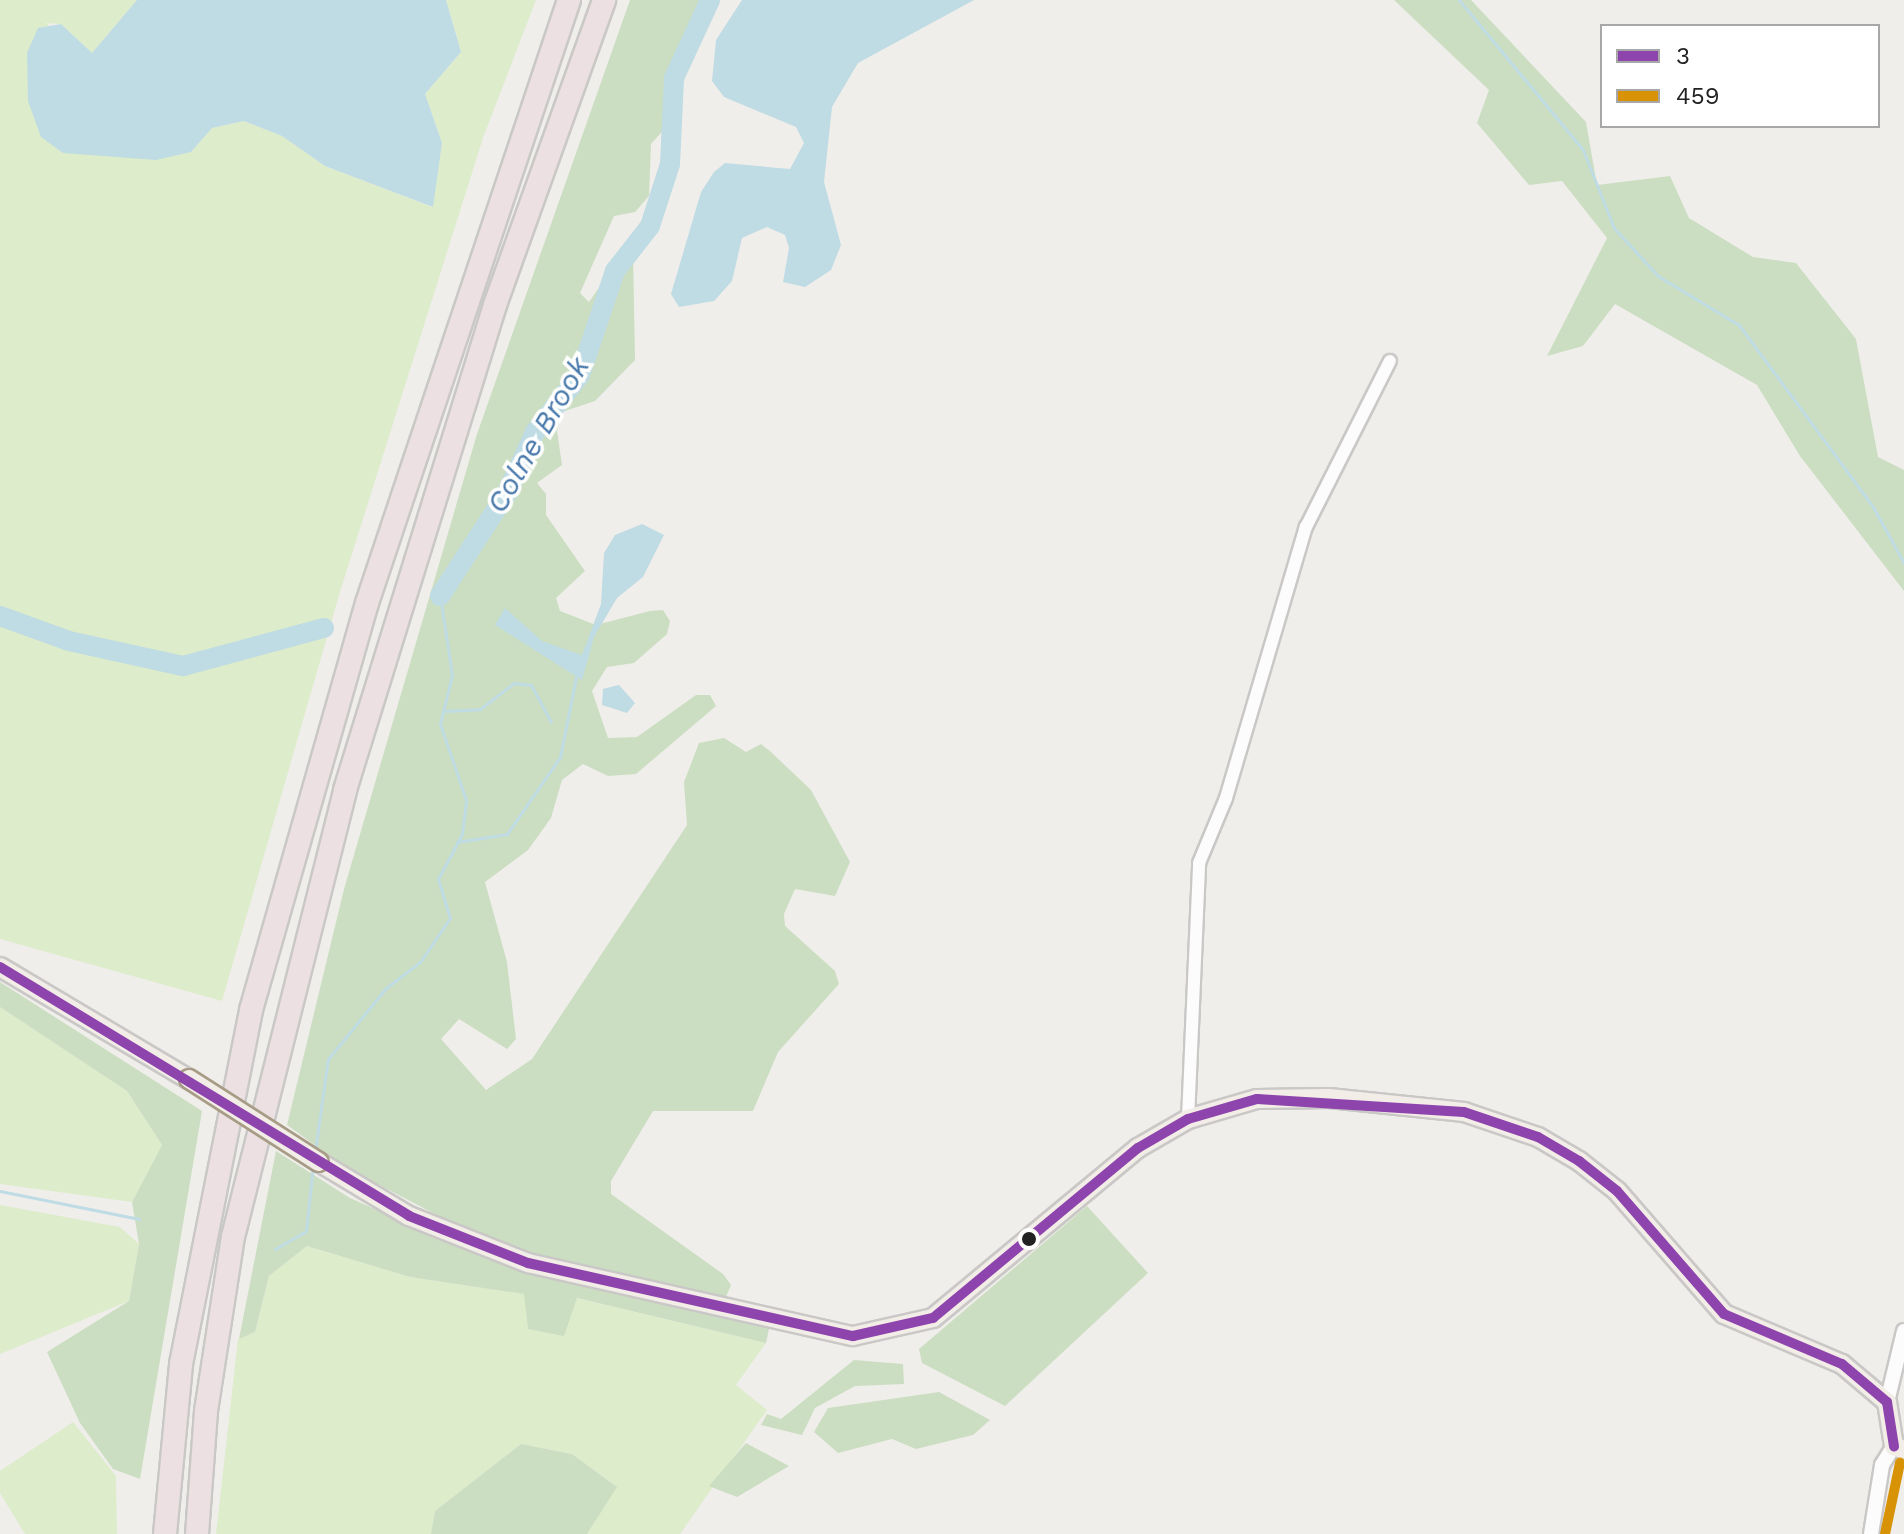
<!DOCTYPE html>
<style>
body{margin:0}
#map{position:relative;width:1904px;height:1534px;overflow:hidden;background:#f0eeeb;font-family:"Work Sans",sans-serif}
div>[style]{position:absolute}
.grass>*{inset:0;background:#ddeccb}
.forest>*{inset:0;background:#cbdec1}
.water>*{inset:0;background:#bfdbe3}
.stream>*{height:3px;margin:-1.5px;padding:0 1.5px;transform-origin:1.5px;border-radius:1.5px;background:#bfdbe3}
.river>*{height:20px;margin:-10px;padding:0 10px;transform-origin:10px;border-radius:10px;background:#bfdbe3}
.roads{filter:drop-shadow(2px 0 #c9c8c7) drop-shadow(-2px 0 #c9c8c7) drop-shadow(0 2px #c9c8c7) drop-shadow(0 -2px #c9c8c7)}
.minor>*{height:12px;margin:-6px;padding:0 6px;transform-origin:6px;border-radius:6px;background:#fdfcfc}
.tertiary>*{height:14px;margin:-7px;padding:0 7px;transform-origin:7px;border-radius:7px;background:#fdfcfc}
.primary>*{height:18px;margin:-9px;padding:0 9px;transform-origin:9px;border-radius:9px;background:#f3ede7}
.motorway>*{height:22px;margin:-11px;padding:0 11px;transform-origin:11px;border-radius:11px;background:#ece0e2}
.bridges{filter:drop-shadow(2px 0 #a79c86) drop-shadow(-2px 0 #a79c86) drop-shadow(0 2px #a79c86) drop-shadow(0 -2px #a79c86)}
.primary-bridge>*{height:18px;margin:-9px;padding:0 9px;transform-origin:9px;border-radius:9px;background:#f3ede7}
.bus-1>*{height:10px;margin:-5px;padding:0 5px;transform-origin:5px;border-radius:5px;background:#8e44ad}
.bus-2>*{height:10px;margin:-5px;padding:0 5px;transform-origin:5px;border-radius:5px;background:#d79205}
.dots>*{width:22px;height:22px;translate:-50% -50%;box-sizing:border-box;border:4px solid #fff;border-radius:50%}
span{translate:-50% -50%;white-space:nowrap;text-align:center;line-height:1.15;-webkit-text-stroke:7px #fff;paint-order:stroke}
.water-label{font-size:30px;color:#4a7aab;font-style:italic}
.legend{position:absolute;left:1600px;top:24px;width:280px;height:104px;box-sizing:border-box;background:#fff;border:2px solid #a7a7a7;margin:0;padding:10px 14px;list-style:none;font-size:24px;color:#222}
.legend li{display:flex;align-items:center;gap:16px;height:40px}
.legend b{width:40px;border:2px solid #a7a7a7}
</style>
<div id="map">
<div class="grass">
<div style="clip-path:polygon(0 0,137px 0,92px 53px,61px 24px,46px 23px,191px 152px,212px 128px,244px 121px,282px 136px,325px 166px,432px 207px,442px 143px,425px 94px,461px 52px,446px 0,536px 0,483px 138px,340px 592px,222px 1001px,0 939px)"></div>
<div style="clip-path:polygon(0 1007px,127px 1091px,162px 1145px,132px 1202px,0 1184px)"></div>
<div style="clip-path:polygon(0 1205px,120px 1227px,139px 1244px,129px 1301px,0 1354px)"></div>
<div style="clip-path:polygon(307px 1246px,410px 1277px,525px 1294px,528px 1329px,564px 1335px,576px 1298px,766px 1343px,736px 1385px,767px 1410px,680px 1534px,587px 1534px,616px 1486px,572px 1454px,521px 1444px,435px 1511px,431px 1534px,216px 1534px,238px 1339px,255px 1332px,269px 1276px)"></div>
<div style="clip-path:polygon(73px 1422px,116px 1476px,117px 1534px,25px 1534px,0 1493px,0 1471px)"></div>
</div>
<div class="forest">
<div style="clip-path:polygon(630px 0,700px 0,671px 68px,668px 125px,651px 144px,649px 196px,635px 212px,614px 216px,580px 293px,589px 302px,627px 247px,633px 250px,635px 360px,595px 401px,562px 412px,557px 431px,562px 465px,537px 483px,546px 494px,546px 515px,585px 571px,556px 598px,560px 611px,596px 625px,650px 611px,663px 610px,670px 621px,667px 634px,634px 663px,607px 667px,592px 691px,608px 738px,637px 737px,696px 695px,710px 695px,716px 706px,636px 774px,608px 776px,583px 764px,562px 780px,551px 818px,528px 850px,485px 882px,507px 962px,516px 1039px,507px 1049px,459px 1019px,441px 1039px,486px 1090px,532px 1059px,687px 825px,684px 782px,699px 743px,724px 738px,746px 752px,761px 744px,771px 752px,811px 790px,850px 862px,835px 896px,795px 889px,784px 914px,785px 926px,835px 971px,839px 984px,778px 1052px,753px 1111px,653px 1111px,611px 1181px,611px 1194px,723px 1274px,731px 1285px,726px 1297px,547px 1260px,454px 1224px,345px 1167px,287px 1125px,344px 889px,477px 434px)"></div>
<div style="clip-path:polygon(1394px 0,1471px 0,1586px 122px,1597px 185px,1670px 176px,1689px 218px,1753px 257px,1796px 263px,1856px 339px,1878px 457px,1904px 470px,1904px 591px,1800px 456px,1757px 385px,1615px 304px,1583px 346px,1547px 356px,1607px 238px,1562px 181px,1529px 185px,1477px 123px,1489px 90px)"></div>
<div style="clip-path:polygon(0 982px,202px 1111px,140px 1479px,113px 1469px,80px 1423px,47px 1352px,129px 1301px,139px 1244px,132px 1202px,162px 1145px,127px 1091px,0 1007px)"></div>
<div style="clip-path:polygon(276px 1151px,350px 1198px,489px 1260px,769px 1329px,766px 1343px,577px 1298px,564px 1336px,528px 1329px,524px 1294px,410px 1277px,307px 1246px,269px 1276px,255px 1332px,239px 1339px)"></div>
<div style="clip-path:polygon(1087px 1206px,1148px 1273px,1005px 1406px,922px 1363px,919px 1349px)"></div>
<div style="clip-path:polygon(854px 1360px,903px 1364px,904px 1384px,855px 1386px,815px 1408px,802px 1435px,761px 1425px,767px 1414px,781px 1419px)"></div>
<div style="clip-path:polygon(939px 1392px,990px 1420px,973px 1435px,916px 1449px,892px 1439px,838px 1453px,814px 1432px,828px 1408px)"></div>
<div style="clip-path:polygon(746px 1443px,789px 1466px,737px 1497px,709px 1486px)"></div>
<div style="clip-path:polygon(521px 1444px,572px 1454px,617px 1487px,587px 1534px,431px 1534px,435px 1511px)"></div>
</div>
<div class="water">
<div style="clip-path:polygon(137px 0,446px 0,461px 52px,425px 94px,442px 143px,433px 207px,325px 166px,282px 136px,244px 121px,212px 128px,191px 152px,156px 160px,63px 153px,41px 137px,28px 101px,27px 53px,38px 28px,61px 24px,92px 53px)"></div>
<div style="clip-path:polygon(742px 0,974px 0,858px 63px,832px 107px,824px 182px,841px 245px,831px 270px,805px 287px,783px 282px,789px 248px,785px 235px,767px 227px,742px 238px,732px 281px,714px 301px,679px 307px,671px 294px,701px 192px,714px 172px,725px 163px,790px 169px,804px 143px,796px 127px,724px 97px,712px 81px,716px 40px)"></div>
<div style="clip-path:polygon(642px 524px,664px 535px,643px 577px,617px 598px,594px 637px,582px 680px,495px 625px,505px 608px,542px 641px,582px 655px,601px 604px,604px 553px,615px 535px)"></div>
<div style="clip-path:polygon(619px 685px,635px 703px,627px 713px,602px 705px,603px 689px)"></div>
</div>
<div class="stream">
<div style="left:1459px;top:0;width:195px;rotate:50.4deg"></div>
<div style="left:1583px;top:150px;width:84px;rotate:68.3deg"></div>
<div style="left:1614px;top:228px;width:65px;rotate:47.5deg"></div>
<div style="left:1658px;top:276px;width:95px;rotate:31.2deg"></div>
<div style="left:1739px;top:325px;width:226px;rotate:53.6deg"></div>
<div style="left:1873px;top:507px;width:64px;rotate:61deg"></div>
<div style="left:445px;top:711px;width:35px;rotate:-3deg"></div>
<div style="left:480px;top:709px;width:43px;rotate:-37.4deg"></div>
<div style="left:514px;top:683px;width:17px;rotate:7deg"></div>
<div style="left:531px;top:685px;width:42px;rotate:61.6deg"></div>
<div style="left:457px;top:842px;width:51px;rotate:-9.1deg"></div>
<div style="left:507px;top:834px;width:93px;rotate:-55.5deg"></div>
<div style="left:560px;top:757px;width:82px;rotate:-78.7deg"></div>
<div style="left:315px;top:1151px;width:93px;rotate:-82deg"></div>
<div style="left:328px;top:1059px;width:92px;rotate:-50.8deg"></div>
<div style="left:386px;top:988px;width:43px;rotate:-37.4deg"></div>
<div style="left:420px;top:962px;width:53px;rotate:-55.7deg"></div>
<div style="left:450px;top:918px;width:41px;rotate:-107.1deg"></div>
<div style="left:438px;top:879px;width:51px;rotate:-61.9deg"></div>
<div style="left:462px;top:834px;width:34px;rotate:-83deg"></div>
<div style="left:466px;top:800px;width:80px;rotate:-108.9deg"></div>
<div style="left:440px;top:724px;width:50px;rotate:-76.2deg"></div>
<div style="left:452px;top:675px;width:80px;rotate:-98.6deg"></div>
<div style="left:0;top:1191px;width:142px;rotate:11.4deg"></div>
<div style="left:275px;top:1249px;width:36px;rotate:-30deg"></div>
<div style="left:306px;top:1231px;width:65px;rotate:-83.9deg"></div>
</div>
<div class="river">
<div style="left:440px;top:596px;width:123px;rotate:-57deg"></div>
<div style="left:507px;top:493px;width:67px;rotate:-65.3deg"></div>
<div style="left:535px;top:432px;width:73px;rotate:-51.7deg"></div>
<div style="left:580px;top:375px;width:110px;rotate:-71.4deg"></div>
<div style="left:615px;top:271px;width:57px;rotate:-52.1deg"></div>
<div style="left:650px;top:226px;width:65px;rotate:-72.1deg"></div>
<div style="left:670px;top:164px;width:86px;rotate:-87.3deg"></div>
<div style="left:674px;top:78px;width:86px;rotate:-65.2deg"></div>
<div style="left:0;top:616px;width:73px;rotate:19.9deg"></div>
<div style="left:69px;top:641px;width:117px;rotate:12.4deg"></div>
<div style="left:183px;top:666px;width:146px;rotate:-15.1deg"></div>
</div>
<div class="roads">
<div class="minor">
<div style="left:1188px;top:1119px;width:256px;rotate:-87.5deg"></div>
<div style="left:1199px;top:863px;width:70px;rotate:-67.4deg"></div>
<div style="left:1226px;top:798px;width:283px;rotate:-73.6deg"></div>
<div style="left:1306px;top:527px;width:186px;rotate:-63.2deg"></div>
</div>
<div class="tertiary">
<div style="left:1887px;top:1402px;width:73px;rotate:-76.5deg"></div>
<div style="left:1871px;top:1534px;width:70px;rotate:-80.9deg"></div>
<div style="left:1882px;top:1465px;width:22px;rotate:-58deg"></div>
</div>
<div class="primary">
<div style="left:0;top:967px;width:220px;rotate:30.7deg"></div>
<div style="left:319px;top:1162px;width:105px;rotate:31deg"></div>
<div style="left:409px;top:1216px;width:128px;rotate:21.6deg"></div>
<div style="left:528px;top:1263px;width:333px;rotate:12.7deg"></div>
<div style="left:853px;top:1336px;width:82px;rotate:-12.7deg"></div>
<div style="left:933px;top:1318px;width:266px;rotate:-39.7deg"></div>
<div style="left:1138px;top:1148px;width:58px;rotate:-30.1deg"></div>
<div style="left:1188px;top:1119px;width:72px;rotate:-16.2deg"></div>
<div style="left:1257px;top:1099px;width:72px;rotate:-0.8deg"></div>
<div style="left:1329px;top:1098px;width:136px;rotate:5.9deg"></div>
<div style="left:1464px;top:1112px;width:78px;rotate:18.7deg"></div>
<div style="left:1538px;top:1137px;width:48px;rotate:30.3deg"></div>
<div style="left:1579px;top:1161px;width:48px;rotate:38.3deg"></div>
<div style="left:1617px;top:1191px;width:163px;rotate:49deg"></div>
<div style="left:1724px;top:1314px;width:128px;rotate:23deg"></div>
<div style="left:1842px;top:1364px;width:59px;rotate:40.2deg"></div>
<div style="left:1887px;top:1402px;width:45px;rotate:81deg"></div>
<div style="left:1894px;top:1446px;width:11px;rotate:22deg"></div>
</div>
<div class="motorway">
<div style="left:165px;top:1534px;width:171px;rotate:-84.6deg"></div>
<div style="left:181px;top:1364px;width:361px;rotate:-78.8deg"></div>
<div style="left:251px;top:1010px;width:423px;rotate:-74.1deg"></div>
<div style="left:367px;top:603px;width:636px;rotate:-71.48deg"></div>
<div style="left:197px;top:1534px;width:123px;rotate:-85.8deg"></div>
<div style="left:206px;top:1411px;width:176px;rotate:-81.2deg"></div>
<div style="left:233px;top:1237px;width:461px;rotate:-75.9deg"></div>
<div style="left:345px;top:790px;width:508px;rotate:-72.81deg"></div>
<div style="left:495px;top:305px;width:324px;rotate:-70.3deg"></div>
</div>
</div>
<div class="bridges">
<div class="primary-bridge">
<div style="left:189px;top:1079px;width:154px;rotate:32.6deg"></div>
</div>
</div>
<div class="bus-1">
<div style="left:0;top:967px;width:479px;rotate:31.3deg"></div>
<div style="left:409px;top:1216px;width:128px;rotate:21.6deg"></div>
<div style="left:528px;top:1263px;width:333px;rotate:12.7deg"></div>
<div style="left:853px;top:1336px;width:82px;rotate:-12.7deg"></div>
<div style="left:933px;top:1318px;width:266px;rotate:-39.7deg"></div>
<div style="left:1138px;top:1148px;width:58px;rotate:-30.1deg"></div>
<div style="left:1188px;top:1119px;width:72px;rotate:-16.2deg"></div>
<div style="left:1257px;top:1099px;width:207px;rotate:3.6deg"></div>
<div style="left:1464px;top:1112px;width:78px;rotate:18.7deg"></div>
<div style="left:1538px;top:1137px;width:48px;rotate:30.3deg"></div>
<div style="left:1579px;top:1161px;width:48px;rotate:38.3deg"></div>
<div style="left:1617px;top:1191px;width:163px;rotate:49deg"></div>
<div style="left:1724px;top:1314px;width:128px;rotate:23deg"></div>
<div style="left:1842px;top:1364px;width:59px;rotate:40.2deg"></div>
<div style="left:1887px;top:1402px;width:45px;rotate:81deg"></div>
</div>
<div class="bus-2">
<div style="left:1885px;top:1534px;width:73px;rotate:-78.1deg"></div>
</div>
<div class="dots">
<div style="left:1029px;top:1239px;background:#222"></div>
</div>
<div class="water-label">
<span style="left:538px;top:435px;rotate:-60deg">Colne Brook</span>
</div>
<ul class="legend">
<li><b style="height:10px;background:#8e44ad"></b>3</li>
<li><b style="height:10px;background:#d79205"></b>459</li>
</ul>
</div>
